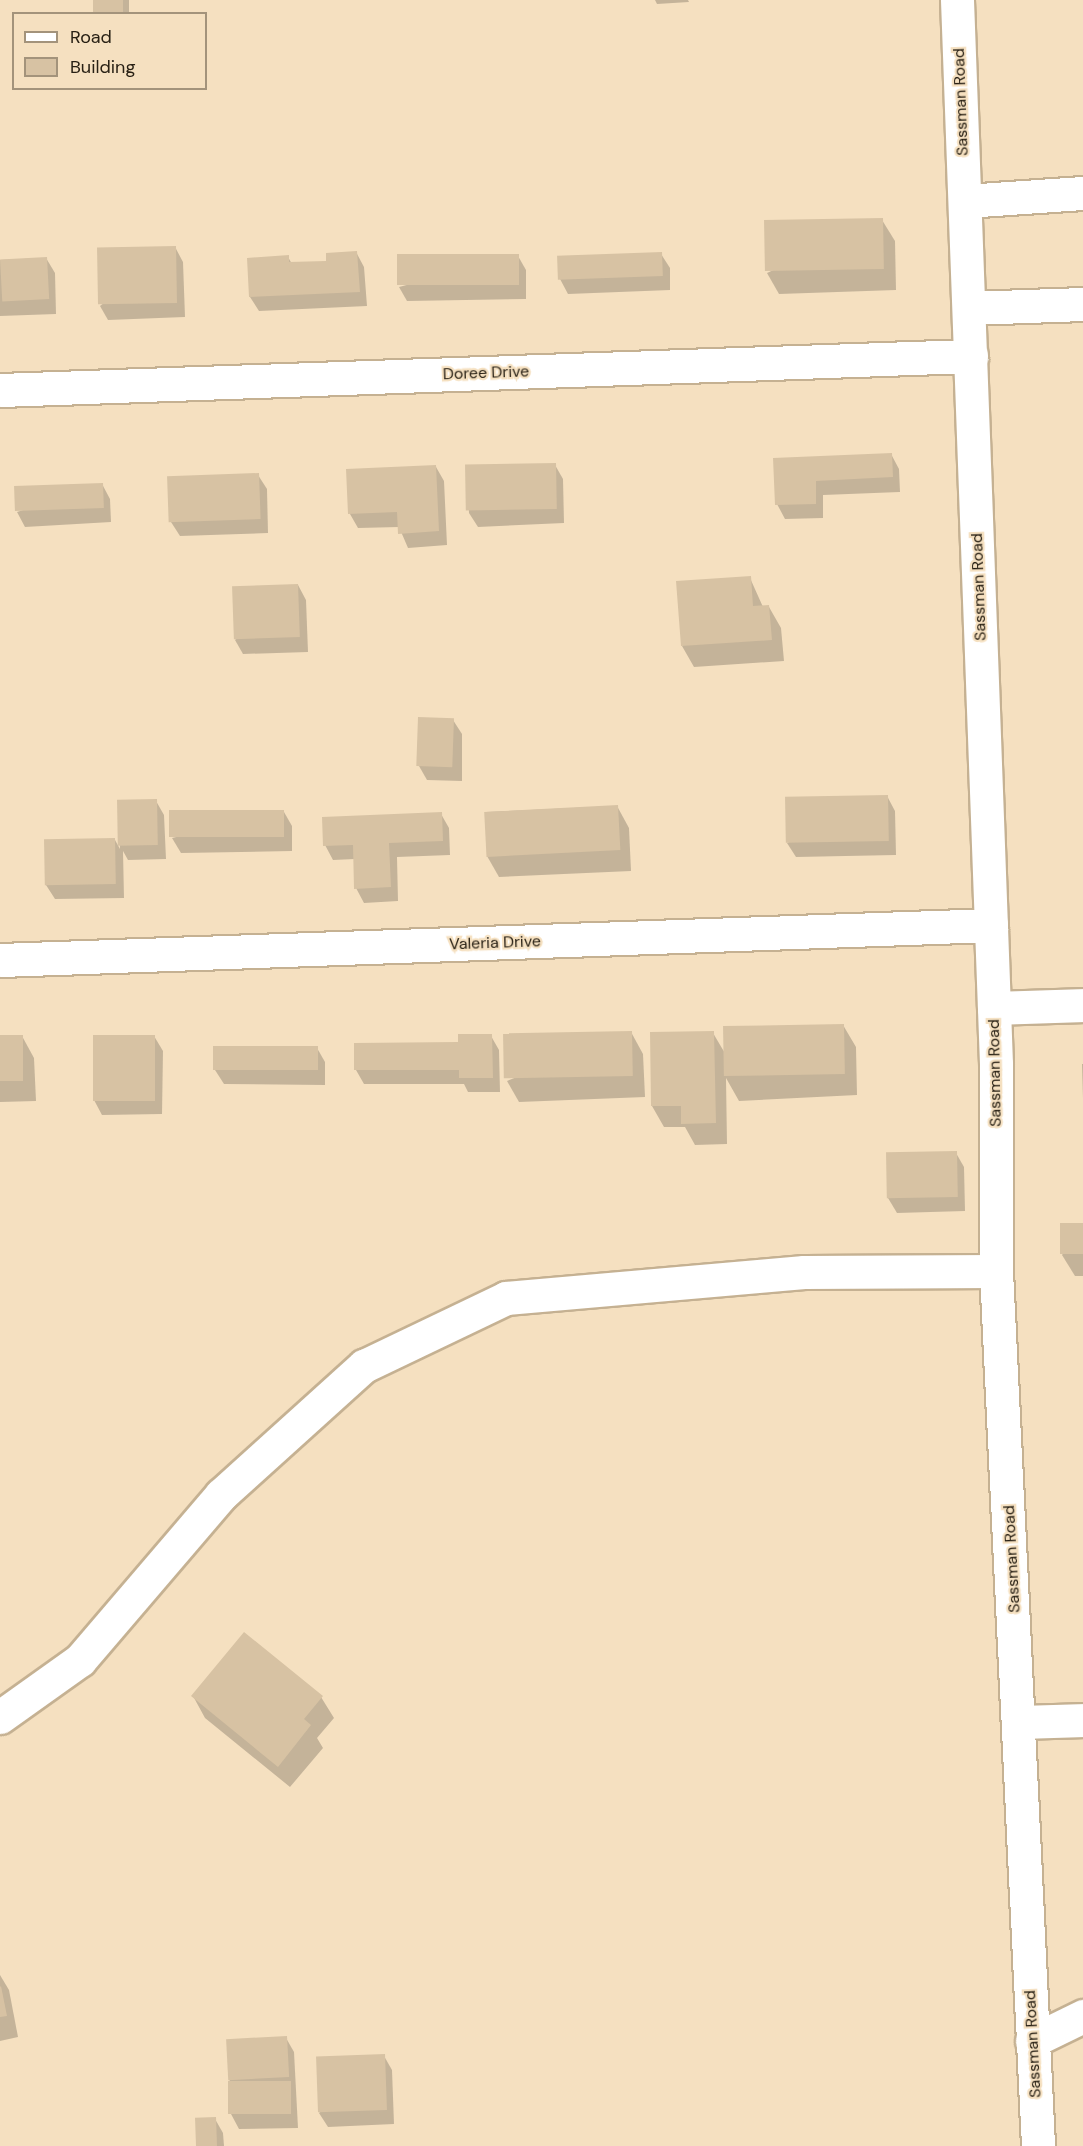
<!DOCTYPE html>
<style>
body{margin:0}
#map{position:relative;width:1083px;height:2146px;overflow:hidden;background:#f5e0c0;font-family:"DM Sans",sans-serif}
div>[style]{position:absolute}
.shadow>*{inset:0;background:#0003;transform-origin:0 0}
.building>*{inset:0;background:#d7c2a3;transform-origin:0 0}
.roads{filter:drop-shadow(2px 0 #c5b192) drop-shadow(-2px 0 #c5b192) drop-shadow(0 2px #c5b192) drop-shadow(0 -2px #c5b192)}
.minor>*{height:33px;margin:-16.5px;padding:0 16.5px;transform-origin:16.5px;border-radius:16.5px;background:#fff}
span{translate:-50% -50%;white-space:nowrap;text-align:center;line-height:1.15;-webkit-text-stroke:4.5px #f5e0c0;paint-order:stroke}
.street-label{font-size:16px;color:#282014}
.legend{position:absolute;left:12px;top:12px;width:195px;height:78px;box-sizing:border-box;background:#f5e0c0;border:2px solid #a3937b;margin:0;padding:8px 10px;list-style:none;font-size:18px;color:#282014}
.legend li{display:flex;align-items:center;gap:12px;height:30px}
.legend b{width:30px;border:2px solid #a3937b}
</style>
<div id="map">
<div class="shadow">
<div style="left:95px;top:0;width:34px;height:14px"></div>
<div style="clip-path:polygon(655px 0,688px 0,689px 2px,657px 4px)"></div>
<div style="clip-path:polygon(882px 220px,895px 241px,896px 290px,779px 294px,767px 273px)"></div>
<div style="clip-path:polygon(175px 247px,183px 262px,185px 317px,108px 320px,100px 306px)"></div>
<div style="clip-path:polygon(356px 252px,364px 267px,367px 306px,259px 311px,250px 297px,248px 259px,288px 257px,292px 264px,328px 262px)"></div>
<div style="clip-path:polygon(661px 254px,670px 268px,670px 290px,568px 294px,560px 279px)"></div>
<div style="clip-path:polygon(518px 256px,526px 270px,526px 299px,407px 301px,399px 287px)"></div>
<div style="clip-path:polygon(46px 258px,55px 273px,56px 314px,0 316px,0 260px)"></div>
<div style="clip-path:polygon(891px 454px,899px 469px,900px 492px,823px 495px,823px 518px,785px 519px,777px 504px,774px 459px)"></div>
<div style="clip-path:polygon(555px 465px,563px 479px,564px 523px,478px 527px,469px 513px,467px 468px)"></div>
<div style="clip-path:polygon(436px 467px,444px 481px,447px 545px,408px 548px,399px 527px,358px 528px,350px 514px,348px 470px)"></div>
<div style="clip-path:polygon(258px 475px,267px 489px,268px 533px,180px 536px,171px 522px)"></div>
<div style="clip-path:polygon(102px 484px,110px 499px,111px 522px,25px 527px,17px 512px)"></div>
<div style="clip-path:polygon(750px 578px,763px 607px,769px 607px,781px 628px,784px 661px,694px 667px,682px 646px)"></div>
<div style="clip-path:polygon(298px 585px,306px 600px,308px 652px,243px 654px,235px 640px)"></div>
<div style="clip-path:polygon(453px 720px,462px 734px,462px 781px,427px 780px,419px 766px)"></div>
<div style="clip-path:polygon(887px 796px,895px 811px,896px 855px,796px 857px,787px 843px)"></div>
<div style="clip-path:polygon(156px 801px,164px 815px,166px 859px,128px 860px,123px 851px,124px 898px,55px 899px,46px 885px,115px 840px,120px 849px,118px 802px)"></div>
<div style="clip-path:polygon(617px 806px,629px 828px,631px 871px,499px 877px,487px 856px,486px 812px)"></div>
<div style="clip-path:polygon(284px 812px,292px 826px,292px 851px,181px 853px,172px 838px)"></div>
<div style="clip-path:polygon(441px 814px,449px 828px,450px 855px,397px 857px,398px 901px,364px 903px,356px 888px,355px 859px,333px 860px,325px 845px)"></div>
<div style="clip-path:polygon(843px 1025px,856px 1047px,857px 1095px,739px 1101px,726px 1078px,727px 1144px,695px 1145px,685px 1127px,664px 1127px,652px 1106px,713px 1033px,726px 1055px)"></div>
<div style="clip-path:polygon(631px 1032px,643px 1054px,645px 1097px,519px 1102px,507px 1081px)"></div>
<div style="clip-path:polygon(22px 1036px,34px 1058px,36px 1101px,0 1102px,0 1037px)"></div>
<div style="clip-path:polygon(154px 1036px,163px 1051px,162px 1114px,102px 1115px,94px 1100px)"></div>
<div style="clip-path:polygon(491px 1036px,499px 1050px,500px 1092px,468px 1092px,464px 1084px,364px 1084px,356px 1070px)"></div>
<div style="clip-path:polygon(317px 1048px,325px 1062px,325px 1085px,224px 1084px,215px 1070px)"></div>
<div style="clip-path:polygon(1082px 1064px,1083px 1064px,1083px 1099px)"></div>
<div style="clip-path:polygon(956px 1153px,964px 1167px,965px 1211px,897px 1213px,888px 1198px)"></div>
<div style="clip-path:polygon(1083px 1225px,1083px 1276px,1075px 1276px,1062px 1255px)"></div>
<div style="clip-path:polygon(193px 1696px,321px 1697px,334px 1718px,317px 1738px,323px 1748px,290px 1787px,205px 1718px)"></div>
<div style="clip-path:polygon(0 1975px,9px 1990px,18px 2037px,0 2041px)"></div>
<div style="clip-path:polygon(286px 2038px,294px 2052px,298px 2128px,239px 2129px,231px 2114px,228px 2041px)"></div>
<div style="clip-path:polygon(384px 2056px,392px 2070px,394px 2124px,328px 2127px,319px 2113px)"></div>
<div style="clip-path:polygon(215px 2119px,223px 2133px,224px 2146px,197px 2146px)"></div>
</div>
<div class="building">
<div style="left:93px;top:0;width:30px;height:14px"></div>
<div style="left:883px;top:218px;width:51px;height:119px;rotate:89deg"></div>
<div style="left:176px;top:246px;width:57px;height:79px;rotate:89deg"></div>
<div style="clip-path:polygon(357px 251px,360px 292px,249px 297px,247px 258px,289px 255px,289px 262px,326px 261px,326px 253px)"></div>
<div style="left:662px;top:252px;width:24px;height:105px;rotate:88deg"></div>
<div style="left:519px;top:254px;width:31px;height:122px;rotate:90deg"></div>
<div style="left:47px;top:257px;width:42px;height:47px;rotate:87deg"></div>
<div style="clip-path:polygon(892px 453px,893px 477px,816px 481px,816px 504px,775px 505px,773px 458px)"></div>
<div style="left:556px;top:463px;width:46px;height:91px;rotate:89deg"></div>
<div style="clip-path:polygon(436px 465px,439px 531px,398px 534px,397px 512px,348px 514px,346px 469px)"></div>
<div style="left:259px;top:473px;width:46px;height:92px;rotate:88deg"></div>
<div style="left:103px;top:483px;width:25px;height:89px;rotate:88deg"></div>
<div style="clip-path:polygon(751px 576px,753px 606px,769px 605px,772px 640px,681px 646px,676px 581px)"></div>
<div style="left:298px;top:584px;width:53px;height:66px;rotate:88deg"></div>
<div style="left:418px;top:717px;width:36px;height:49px;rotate:2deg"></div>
<div style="left:888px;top:795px;width:46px;height:103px;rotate:89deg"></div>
<div style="left:157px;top:799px;width:46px;height:40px;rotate:89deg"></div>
<div style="left:618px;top:805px;width:45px;height:134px;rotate:87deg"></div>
<div style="left:284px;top:810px;width:27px;height:115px;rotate:90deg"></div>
<div style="clip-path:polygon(442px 812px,443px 841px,389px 843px,391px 887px,354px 889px,353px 845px,323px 846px,322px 817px)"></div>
<div style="left:115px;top:838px;width:46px;height:71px;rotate:89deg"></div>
<div style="left:844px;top:1024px;width:50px;height:121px;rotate:89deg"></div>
<div style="left:632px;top:1031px;width:45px;height:129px;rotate:89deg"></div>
<div style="clip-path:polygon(714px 1031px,716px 1123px,681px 1124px,681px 1106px,651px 1106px,650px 1032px)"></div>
<div style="clip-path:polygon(458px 1034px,492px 1034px,493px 1078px,459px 1078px,459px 1070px,354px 1070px,354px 1043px,458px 1042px)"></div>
<div style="left:0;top:1035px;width:23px;height:46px"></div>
<div style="left:93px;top:1035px;width:62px;height:66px"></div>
<div style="left:213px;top:1046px;width:105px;height:24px"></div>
<div style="left:957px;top:1151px;width:46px;height:71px;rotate:89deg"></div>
<div style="left:1083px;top:1223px;width:31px;height:23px;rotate:90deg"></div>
<div style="clip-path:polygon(244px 1632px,323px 1696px,304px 1719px,311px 1725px,278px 1767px,191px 1696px)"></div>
<div style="clip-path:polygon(1px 1986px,7px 2016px,0 2017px,0 1987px)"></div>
<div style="left:287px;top:2036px;width:41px;height:61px;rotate:87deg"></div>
<div style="left:385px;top:2054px;width:56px;height:69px;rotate:88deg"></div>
<div style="left:291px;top:2081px;width:33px;height:63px;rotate:90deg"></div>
<div style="left:216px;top:2117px;width:29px;height:21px;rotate:88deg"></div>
</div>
<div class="roads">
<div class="minor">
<div style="left:957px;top:0;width:1065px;rotate:87.9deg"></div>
<div style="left:996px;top:1064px;width:207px;rotate:90deg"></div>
<div style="left:996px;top:1271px;width:876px;rotate:87.25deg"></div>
<div style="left:965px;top:201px;width:118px;rotate:-3.9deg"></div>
<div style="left:969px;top:308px;width:114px;rotate:-2deg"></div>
<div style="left:0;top:390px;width:972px;rotate:-2.01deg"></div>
<div style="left:0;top:960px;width:992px;rotate:-2.02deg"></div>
<div style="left:994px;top:1008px;width:89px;rotate:-1.9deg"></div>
<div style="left:0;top:1717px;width:98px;rotate:-35.5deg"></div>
<div style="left:80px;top:1660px;width:217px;rotate:-49.5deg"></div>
<div style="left:221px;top:1495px;width:193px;rotate:-42.1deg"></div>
<div style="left:364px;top:1366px;width:157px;rotate:-25.6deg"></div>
<div style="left:506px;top:1298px;width:299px;rotate:-5deg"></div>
<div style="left:804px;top:1272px;width:192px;rotate:-0.3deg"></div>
<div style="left:1021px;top:1722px;width:62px;rotate:-1.8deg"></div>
<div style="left:1032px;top:2041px;width:57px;rotate:-26.1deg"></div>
</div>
</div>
<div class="street-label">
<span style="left:961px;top:102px;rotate:-92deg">Sassman Road</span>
<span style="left:486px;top:373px;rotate:-2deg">Doree Drive</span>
<span style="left:979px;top:587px;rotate:-92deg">Sassman Road</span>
<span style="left:495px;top:943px;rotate:-2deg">Valeria Drive</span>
<span style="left:995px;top:1073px;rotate:-91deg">Sassman Road</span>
<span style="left:1012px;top:1559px;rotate:-93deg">Sassman Road</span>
<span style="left:1033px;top:2044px;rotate:-93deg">Sassman Road</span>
</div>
<ul class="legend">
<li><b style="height:8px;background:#fff"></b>Road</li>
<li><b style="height:16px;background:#d7c2a3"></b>Building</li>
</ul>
</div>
